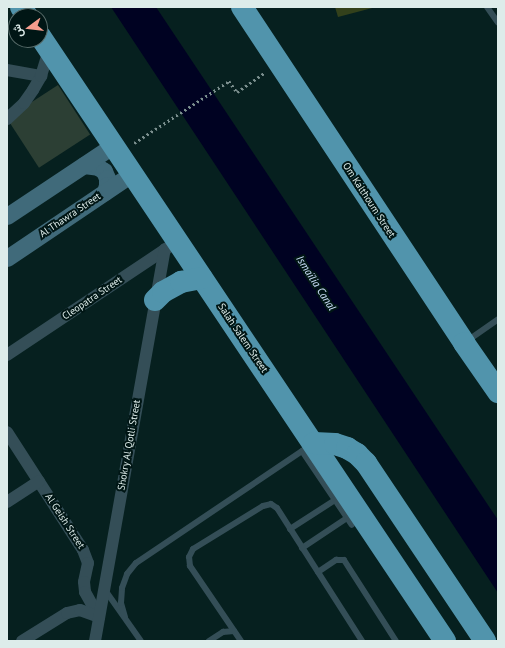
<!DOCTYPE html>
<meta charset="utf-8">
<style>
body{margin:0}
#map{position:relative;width:505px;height:648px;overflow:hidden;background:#06201f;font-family:"PT Sans",Vazirmatn,sans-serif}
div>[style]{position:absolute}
.green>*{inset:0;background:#33411b}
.water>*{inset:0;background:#000222}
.building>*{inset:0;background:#2c3f34;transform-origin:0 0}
.path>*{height:2.5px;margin-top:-1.25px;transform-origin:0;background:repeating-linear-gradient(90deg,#7b8f8e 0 2px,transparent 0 5px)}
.lane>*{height:6px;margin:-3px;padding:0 3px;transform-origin:3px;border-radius:3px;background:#344e57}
.street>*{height:12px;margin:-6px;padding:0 6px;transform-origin:6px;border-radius:6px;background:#344e57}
.secondary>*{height:17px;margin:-8.5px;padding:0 8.5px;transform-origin:8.5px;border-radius:8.5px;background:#406a7a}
.highway>*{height:22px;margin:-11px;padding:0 11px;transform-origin:11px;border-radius:11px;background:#5194ac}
span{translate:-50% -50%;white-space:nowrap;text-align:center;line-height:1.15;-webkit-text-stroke:4px #001615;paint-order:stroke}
.street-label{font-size:10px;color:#ddecea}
.water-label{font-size:11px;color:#cbe0fa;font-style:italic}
.frame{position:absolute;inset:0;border:8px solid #ddecea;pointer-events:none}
.north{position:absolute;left:8px;top:8px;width:40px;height:40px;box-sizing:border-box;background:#001615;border:1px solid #586c6a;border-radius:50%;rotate:255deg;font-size:11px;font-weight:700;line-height:16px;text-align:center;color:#ddecea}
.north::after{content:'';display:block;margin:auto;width:14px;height:18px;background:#f59d8e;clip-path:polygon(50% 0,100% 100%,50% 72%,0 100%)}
</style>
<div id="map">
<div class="green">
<div style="clip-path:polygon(335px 7px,376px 7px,338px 17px)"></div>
</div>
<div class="water">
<div style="clip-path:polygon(111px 7px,156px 7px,498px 520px,498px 593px)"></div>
</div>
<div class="building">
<div style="left:58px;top:85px;width:59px;height:61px;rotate:57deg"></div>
</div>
<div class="path">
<div style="left:134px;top:143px;width:113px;rotate:-33.1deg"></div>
<div style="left:229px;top:81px;width:14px;rotate:54deg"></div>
<div style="left:237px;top:92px;width:33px;rotate:-35deg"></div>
</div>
<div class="lane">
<div style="left:487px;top:7px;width:19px;rotate:55deg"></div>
<div style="left:467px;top:341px;width:38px;rotate:-35deg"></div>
<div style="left:302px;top:451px;width:89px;rotate:56deg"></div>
<div style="left:290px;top:529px;width:54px;rotate:-32.8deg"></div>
<div style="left:302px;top:548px;width:54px;rotate:-33.7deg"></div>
<div style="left:318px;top:572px;width:22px;rotate:-34deg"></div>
<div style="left:336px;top:560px;width:8px"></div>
<div style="left:344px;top:560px;width:96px;rotate:57.3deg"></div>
<div style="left:105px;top:590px;width:62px;rotate:54.8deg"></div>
<div style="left:125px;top:617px;width:15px;rotate:-106deg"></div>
<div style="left:121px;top:603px;width:15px;rotate:-86deg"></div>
<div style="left:122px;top:588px;width:15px;rotate:-70deg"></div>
<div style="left:127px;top:574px;width:14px;rotate:-51deg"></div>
<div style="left:136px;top:563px;width:211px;rotate:-34deg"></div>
<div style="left:209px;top:641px;width:17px;rotate:-33deg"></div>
<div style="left:223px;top:632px;width:11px;rotate:-5deg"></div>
<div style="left:241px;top:641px;width:91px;rotate:-124.2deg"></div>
<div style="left:190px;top:566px;width:9px;rotate:-96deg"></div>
<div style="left:189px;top:557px;width:9px;rotate:-63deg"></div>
<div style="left:193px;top:549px;width:82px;rotate:-31.6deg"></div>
<div style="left:263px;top:506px;width:8px;rotate:-14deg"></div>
<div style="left:271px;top:504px;width:7px;rotate:34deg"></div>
<div style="left:277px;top:508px;width:158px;rotate:57.4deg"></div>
</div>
<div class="street">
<div style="left:7px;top:70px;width:35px;rotate:10deg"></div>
<div style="left:7px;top:119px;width:23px;rotate:-43deg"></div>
<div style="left:24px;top:103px;width:16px;rotate:-55deg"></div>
<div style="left:33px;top:90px;width:16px;rotate:-60deg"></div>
<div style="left:41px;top:76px;width:27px;rotate:-73deg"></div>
<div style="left:7px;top:355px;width:195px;rotate:-33.7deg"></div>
<div style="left:7px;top:432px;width:140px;rotate:57.2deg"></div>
<div style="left:83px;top:550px;width:14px;rotate:69deg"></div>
<div style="left:88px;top:563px;width:19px;rotate:102deg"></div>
<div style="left:84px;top:582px;width:10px;rotate:84deg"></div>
<div style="left:85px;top:592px;width:29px;rotate:61deg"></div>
<div style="left:7px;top:502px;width:38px;rotate:-33deg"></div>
<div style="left:22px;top:641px;width:53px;rotate:-31.9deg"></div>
<div style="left:67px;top:613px;width:13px;rotate:-13deg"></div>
<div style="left:80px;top:610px;width:20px;rotate:20deg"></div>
<div style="left:95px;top:641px;width:398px;rotate:-79.9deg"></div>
</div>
<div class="secondary">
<div style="left:84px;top:165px;width:14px;rotate:8deg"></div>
<div style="left:98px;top:167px;width:7px;rotate:34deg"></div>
<div style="left:104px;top:171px;width:8px;rotate:67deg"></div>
<div style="left:107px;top:178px;width:7px;rotate:90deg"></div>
<div style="left:107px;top:185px;width:7px;rotate:106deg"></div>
<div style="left:7px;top:216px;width:128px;rotate:-33.6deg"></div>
<div style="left:7px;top:258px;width:152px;rotate:-34deg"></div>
</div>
<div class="highway">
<div style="left:21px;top:7px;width:11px;rotate:56deg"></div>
<div style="left:242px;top:7px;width:403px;rotate:56.5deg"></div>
<div style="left:464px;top:343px;width:60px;rotate:55.2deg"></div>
<div style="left:40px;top:36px;width:728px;rotate:56.2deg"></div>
<div style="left:155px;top:300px;width:11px;rotate:-45deg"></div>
<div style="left:163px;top:292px;width:21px;rotate:-29deg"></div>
<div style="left:181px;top:282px;width:21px;rotate:-11deg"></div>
<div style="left:314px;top:443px;width:21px;rotate:3deg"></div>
<div style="left:335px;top:444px;width:13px;rotate:18deg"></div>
<div style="left:347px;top:448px;width:12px;rotate:31deg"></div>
<div style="left:357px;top:454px;width:13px;rotate:45deg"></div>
<div style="left:366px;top:463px;width:214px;rotate:56.2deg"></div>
</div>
<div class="street-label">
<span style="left:369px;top:200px;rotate:57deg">Om Kalthoum Street</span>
<span style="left:70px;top:215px;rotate:-34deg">Al Thawra Street</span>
<span style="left:92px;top:298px;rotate:-34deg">Cleopatra Street</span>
<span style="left:243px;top:338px;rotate:56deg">Salah Salem Street</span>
<span style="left:129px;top:445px;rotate:-80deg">Shokry Al Qotli Street</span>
<span style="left:65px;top:521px;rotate:57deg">Al Geish Street</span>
</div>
<div class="water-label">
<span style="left:316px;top:283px;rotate:57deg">Ismaïlia Canal</span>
</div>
<div class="frame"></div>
<div class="north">ش</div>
</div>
